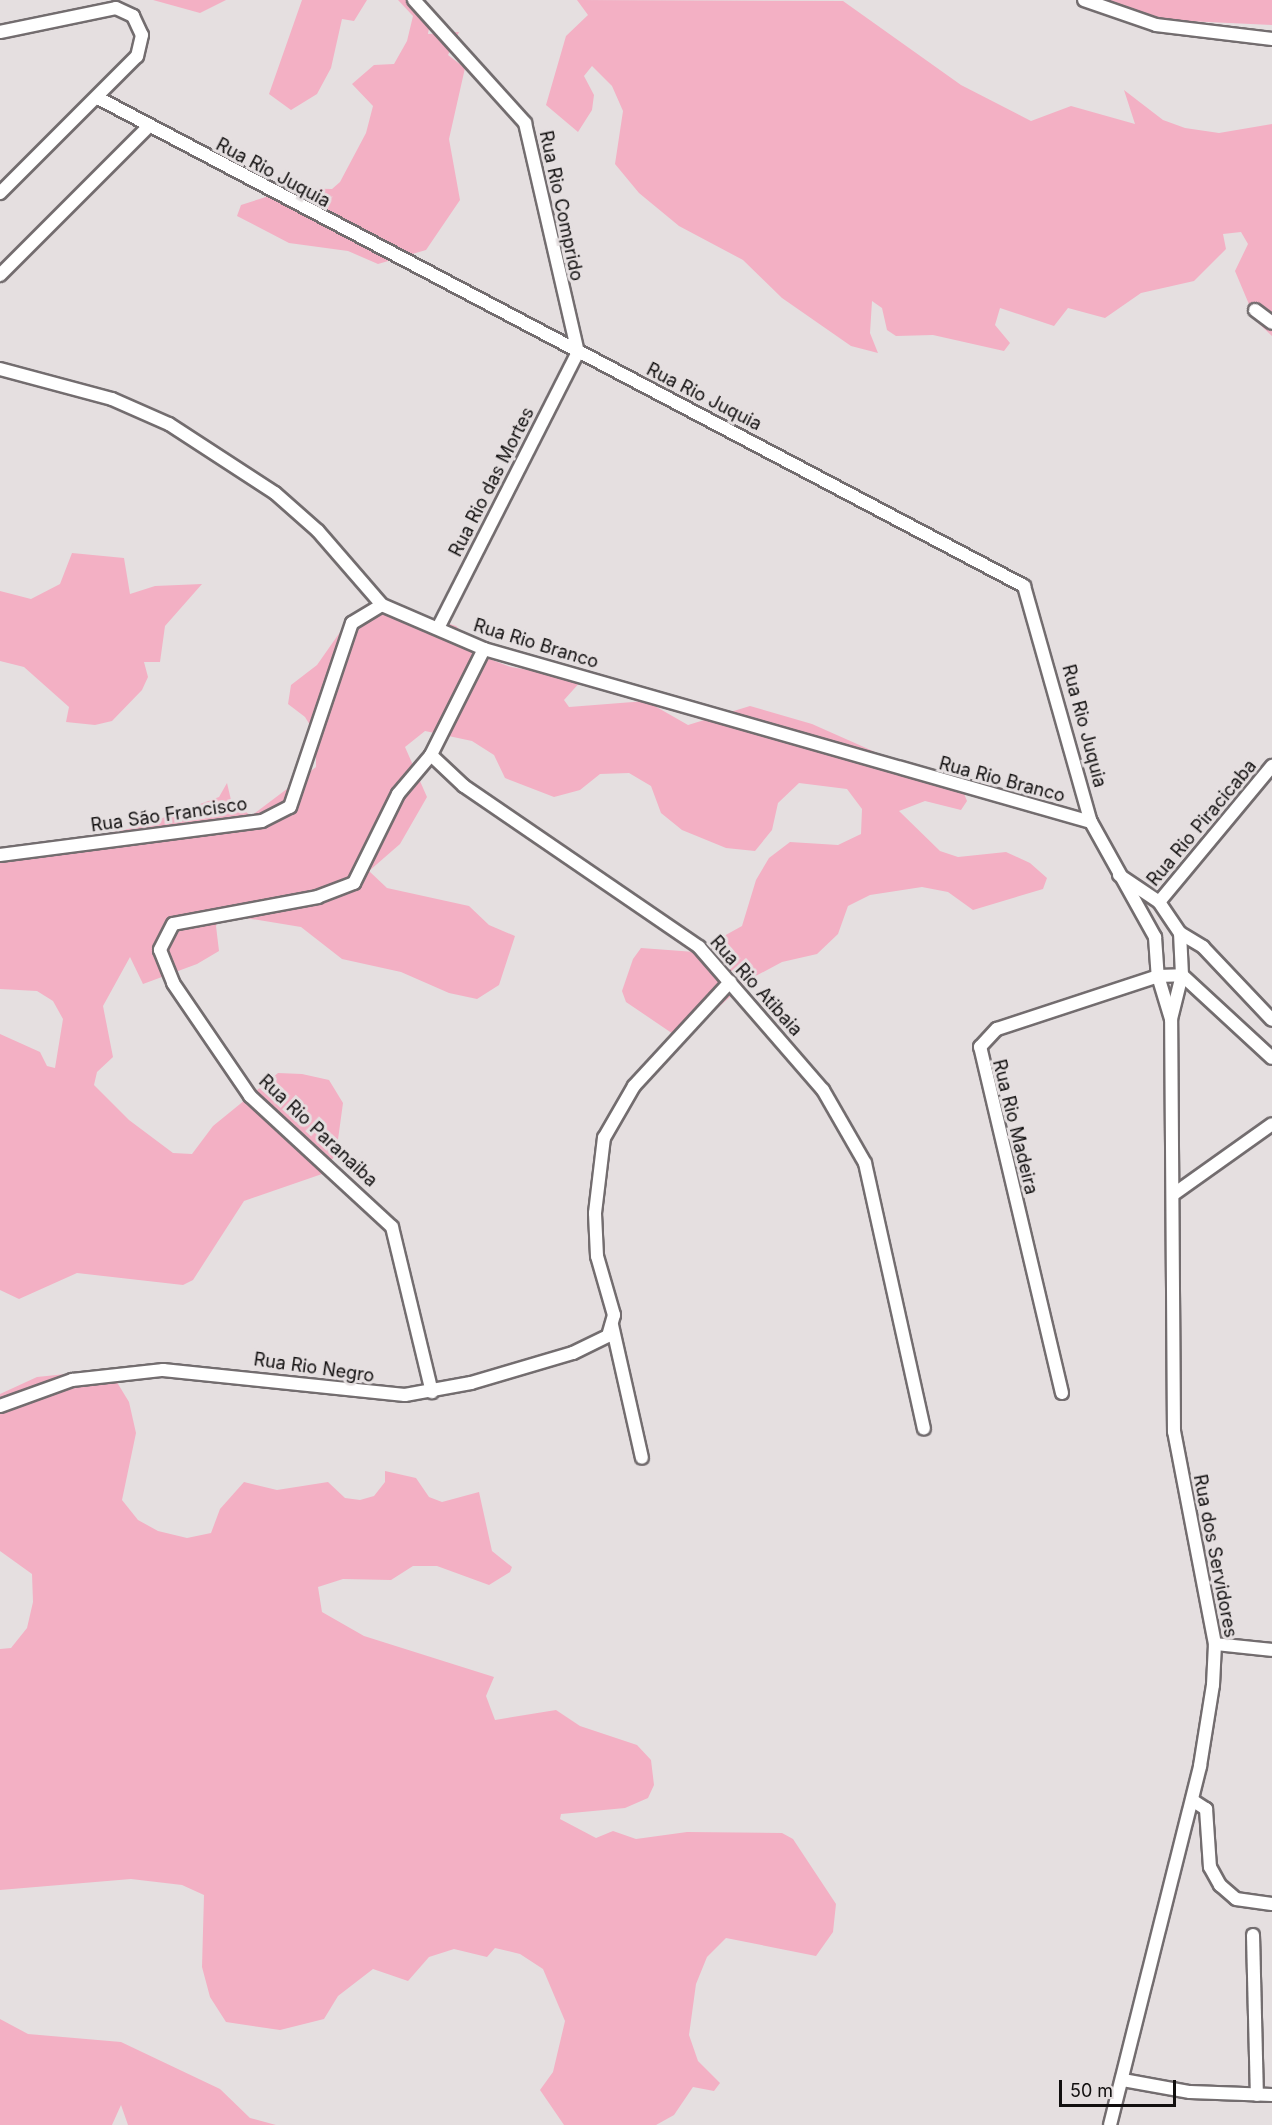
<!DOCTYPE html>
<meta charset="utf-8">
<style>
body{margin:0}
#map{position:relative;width:1272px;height:2125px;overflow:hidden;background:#e5dfe0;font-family:Inter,sans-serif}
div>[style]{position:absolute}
.green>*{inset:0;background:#f3b0c4}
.roads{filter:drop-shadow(2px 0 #736d6f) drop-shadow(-2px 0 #736d6f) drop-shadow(0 2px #736d6f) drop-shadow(0 -2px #736d6f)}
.minor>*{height:12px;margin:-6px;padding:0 6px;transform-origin:6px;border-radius:6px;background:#fff}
span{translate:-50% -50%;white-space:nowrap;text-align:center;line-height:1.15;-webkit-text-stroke:6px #e5dfe0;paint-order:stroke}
.street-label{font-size:18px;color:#110f0f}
.scale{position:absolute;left:1059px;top:2080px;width:117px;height:27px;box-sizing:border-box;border:3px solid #110f0f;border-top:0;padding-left:8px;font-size:18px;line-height:21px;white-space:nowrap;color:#110f0f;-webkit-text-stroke:4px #e5dfe0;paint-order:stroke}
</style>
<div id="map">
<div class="green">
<div style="clip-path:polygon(153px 0,226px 0,200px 13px)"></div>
<div style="clip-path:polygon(302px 0,367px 0,354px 21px,342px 19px,331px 68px,317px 94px,291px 110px,269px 94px)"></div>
<div style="clip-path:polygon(398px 0,412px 0,431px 16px,428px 34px,459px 32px,448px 55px,465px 68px,449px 139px,460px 200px,426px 250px,378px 264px,348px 251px,289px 243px,237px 216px,241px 205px,294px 188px,332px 189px,340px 182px,366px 133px,373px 106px,352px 84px,374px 65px,394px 64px,407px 41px,413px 16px)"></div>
<div style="clip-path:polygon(577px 0,843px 1px,961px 85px,1031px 121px,1071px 106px,1135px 124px,1124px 90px,1163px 120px,1185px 128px,1219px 133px,1272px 124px,1272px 336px,1256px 321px,1235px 271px,1248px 244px,1241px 232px,1223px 234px,1226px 249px,1194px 281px,1141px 293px,1105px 318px,1068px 308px,1054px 326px,1000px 308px,995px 325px,1010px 343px,1004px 351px,933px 335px,896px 336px,887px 330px,882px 308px,872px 301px,870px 333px,878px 353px,851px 346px,782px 298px,743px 260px,679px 226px,639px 193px,615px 164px,623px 111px,612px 86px,592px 66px,584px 76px,594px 95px,592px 110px,578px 132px,546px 105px,566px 36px,588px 15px)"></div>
<div style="clip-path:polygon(1092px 0,1272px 0,1272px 25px,1144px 19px)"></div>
<div style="clip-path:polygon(72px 553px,124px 558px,130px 594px,155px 586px,202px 584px,165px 626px,160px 662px,144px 662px,148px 677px,142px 690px,112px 721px,95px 725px,66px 722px,69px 707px,24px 667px,0 661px,0 591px,31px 599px,60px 584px)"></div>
<div style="clip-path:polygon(405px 610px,456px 626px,487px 658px,511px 667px,564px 676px,601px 673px,582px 680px,564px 700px,569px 707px,646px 701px,688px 725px,750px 706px,812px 724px,963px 791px,967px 801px,961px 810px,925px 801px,899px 811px,940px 851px,958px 857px,1006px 852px,1030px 863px,1047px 878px,1043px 889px,973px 910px,948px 892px,922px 887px,870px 895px,848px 906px,838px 934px,817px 954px,782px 962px,750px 979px,682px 1040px,626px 1002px,622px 991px,633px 959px,641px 948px,695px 952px,742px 926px,756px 880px,769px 858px,790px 842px,838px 845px,861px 834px,862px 809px,847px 789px,799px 783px,778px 803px,772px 830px,755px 851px,726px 848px,682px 830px,661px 813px,651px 786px,629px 773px,600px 774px,580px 790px,554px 797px,505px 778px,494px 755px,472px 741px,425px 731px,405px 747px,427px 797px,400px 844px,369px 871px,387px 888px,469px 906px,489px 925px,515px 936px,499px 985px,477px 999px,449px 993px,401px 972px,342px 959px,301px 927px,221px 914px,216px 926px,219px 951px,197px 964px,143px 984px,130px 957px,103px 1006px,113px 1057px,97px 1072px,94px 1085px,129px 1120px,173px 1153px,192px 1154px,213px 1126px,278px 1073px,302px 1074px,329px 1080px,343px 1103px,336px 1154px,322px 1174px,244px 1201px,193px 1280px,183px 1285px,77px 1273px,19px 1299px,0 1290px,0 1034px,40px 1052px,47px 1066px,55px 1068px,63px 1019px,53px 1001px,37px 991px,0 989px,0 863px,41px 846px,138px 827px,219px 797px,227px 783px,231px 800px,251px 816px,316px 767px,316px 735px,305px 717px,288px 704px,291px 685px,317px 665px,352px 615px)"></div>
<div style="clip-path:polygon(85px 1372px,115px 1379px,129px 1402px,136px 1433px,122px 1500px,138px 1520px,158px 1531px,187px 1538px,211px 1533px,220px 1509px,244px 1482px,277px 1490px,328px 1482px,345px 1498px,360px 1500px,374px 1496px,385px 1482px,385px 1471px,416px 1478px,429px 1497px,442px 1502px,479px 1492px,492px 1551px,512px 1567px,510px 1572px,489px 1585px,437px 1566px,413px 1566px,391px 1580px,343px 1579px,318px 1587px,322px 1612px,364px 1636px,494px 1677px,486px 1696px,495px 1720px,556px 1710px,580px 1726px,637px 1745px,651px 1760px,654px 1785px,648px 1798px,625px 1808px,561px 1814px,560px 1819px,596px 1838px,613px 1831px,636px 1839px,687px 1832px,782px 1833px,793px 1839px,836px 1904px,833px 1932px,816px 1956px,726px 1938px,707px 1957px,696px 1984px,689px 2035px,698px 2061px,720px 2083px,714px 2091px,693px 2087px,674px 2115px,656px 2125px,564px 2125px,540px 2090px,553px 2072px,565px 2021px,543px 1969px,520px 1954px,495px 1948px,487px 1957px,454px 1949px,429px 1957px,408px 1981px,373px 1969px,338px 1996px,324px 2019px,280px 2030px,226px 2022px,210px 1997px,202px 1967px,204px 1895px,182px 1885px,131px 1879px,0 1890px,0 1649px,11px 1648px,27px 1628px,33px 1602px,32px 1574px,0 1551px,0 1394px,37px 1377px)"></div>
<div style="clip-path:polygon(0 2019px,28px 2034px,121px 2042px,220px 2089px,250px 2118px,276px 2125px,128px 2125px,121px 2105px,112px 2125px,0 2125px)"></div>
</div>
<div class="roads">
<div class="minor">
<div style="left:414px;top:0;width:166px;rotate:47.9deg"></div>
<div style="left:525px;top:123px;width:235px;rotate:77deg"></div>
<div style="left:578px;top:352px;width:309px;rotate:116.9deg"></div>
<div style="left:1084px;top:0;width:76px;rotate:19.1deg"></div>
<div style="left:1156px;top:25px;width:117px;rotate:6.9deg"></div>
<div style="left:0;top:32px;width:118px;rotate:-11.7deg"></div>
<div style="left:116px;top:8px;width:19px;rotate:25deg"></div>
<div style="left:133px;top:16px;width:21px;rotate:65deg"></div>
<div style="left:142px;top:35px;width:22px;rotate:103deg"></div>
<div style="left:137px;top:56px;width:194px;rotate:135deg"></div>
<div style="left:98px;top:98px;width:1047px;rotate:27.79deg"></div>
<div style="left:1024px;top:586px;width:245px;rotate:74.2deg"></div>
<div style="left:1091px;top:822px;width:132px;rotate:60.9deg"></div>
<div style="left:1155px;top:937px;width:39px;rotate:86deg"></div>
<div style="left:1158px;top:976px;width:45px;rotate:73.2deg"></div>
<div style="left:0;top:275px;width:209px;rotate:-45deg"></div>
<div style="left:1255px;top:310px;width:21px;rotate:37deg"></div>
<div style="left:0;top:369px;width:116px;rotate:15deg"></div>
<div style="left:112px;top:399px;width:62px;rotate:23.7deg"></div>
<div style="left:169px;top:424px;width:126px;rotate:33.1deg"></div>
<div style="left:275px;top:493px;width:57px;rotate:41.5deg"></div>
<div style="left:318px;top:531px;width:98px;rotate:49.1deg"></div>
<div style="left:382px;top:605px;width:111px;rotate:23.3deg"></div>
<div style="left:484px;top:649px;width:631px;rotate:15.91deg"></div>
<div style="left:484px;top:649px;width:119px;rotate:116.6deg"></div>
<div style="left:431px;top:755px;width:45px;rotate:43.2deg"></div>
<div style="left:464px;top:786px;width:285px;rotate:34.4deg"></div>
<div style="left:699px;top:947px;width:189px;rotate:49.1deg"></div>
<div style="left:823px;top:1090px;width:84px;rotate:60.1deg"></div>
<div style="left:865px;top:1163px;width:272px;rotate:77.5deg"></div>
<div style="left:431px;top:755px;width:51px;rotate:130.2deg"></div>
<div style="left:398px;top:794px;width:99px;rotate:116.3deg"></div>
<div style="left:354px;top:883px;width:39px;rotate:159deg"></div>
<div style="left:318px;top:897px;width:147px;rotate:169.5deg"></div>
<div style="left:173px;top:924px;width:29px;rotate:117deg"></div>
<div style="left:160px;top:950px;width:35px;rotate:68deg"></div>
<div style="left:173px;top:983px;width:137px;rotate:55.7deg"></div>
<div style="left:250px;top:1096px;width:193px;rotate:42.7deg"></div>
<div style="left:392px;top:1227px;width:170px;rotate:76.4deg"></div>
<div style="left:0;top:855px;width:264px;rotate:-7.4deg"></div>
<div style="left:262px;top:821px;width:31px;rotate:-27deg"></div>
<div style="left:290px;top:807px;width:194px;rotate:-71.4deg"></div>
<div style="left:352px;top:623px;width:35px;rotate:-31deg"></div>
<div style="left:1119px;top:875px;width:48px;rotate:34deg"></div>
<div style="left:1159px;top:902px;width:37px;rotate:56deg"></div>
<div style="left:1180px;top:933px;width:27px;rotate:31deg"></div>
<div style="left:1203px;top:947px;width:100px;rotate:46.6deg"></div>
<div style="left:1159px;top:902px;width:177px;rotate:-50.3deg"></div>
<div style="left:1182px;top:975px;width:122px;rotate:42.7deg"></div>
<div style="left:1174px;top:1194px;width:120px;rotate:-35.5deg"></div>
<div style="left:612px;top:1325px;width:136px;rotate:77.3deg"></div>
<div style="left:1062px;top:1393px;width:356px;rotate:-103.3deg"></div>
<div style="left:980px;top:1047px;width:25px;rotate:-47deg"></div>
<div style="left:997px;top:1029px;width:169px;rotate:-18.2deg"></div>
<div style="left:1158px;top:976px;width:24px;rotate:-2deg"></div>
<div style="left:0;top:1406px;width:77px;rotate:-19.9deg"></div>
<div style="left:72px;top:1380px;width:92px;rotate:-6.3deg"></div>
<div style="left:163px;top:1370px;width:243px;rotate:5.9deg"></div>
<div style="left:405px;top:1395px;width:67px;rotate:-10.3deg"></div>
<div style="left:471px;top:1383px;width:106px;rotate:-16.4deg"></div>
<div style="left:573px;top:1353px;width:39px;rotate:-26deg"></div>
<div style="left:608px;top:1336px;width:22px;rotate:-74deg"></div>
<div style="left:614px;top:1315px;width:61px;rotate:-106.1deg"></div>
<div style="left:597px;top:1256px;width:43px;rotate:-92.7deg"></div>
<div style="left:595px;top:1213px;width:76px;rotate:-83.2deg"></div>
<div style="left:604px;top:1138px;width:60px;rotate:-60deg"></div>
<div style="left:634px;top:1086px;width:142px;rotate:-47.3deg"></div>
<div style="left:1215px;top:1644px;width:57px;rotate:6deg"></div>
<div style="left:1192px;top:1800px;width:17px;rotate:33deg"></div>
<div style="left:1206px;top:1809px;width:58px;rotate:86.1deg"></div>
<div style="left:1210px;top:1867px;width:21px;rotate:61deg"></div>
<div style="left:1220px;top:1885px;width:21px;rotate:41deg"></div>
<div style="left:1236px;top:1899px;width:36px;rotate:8deg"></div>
<div style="left:1253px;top:1935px;width:160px;rotate:88.6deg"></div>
<div style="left:1123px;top:2080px;width:68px;rotate:10.2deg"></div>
<div style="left:1190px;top:2092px;width:82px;rotate:2.1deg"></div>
<div style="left:1110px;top:2125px;width:370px;rotate:-75.9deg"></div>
<div style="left:1200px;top:1766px;width:82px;rotate:-80.9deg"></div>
<div style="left:1213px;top:1685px;width:41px;rotate:-87.2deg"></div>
<div style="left:1215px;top:1644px;width:216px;rotate:-100.9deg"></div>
<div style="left:1174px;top:1432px;width:413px;rotate:-90.4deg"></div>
<div style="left:1171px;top:1019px;width:45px;rotate:-76deg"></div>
<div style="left:1182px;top:975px;width:42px;rotate:-92.7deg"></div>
</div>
</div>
<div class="street-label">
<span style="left:273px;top:173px;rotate:28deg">Rua Rio Juquia</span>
<span style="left:561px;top:206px;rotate:78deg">Rua Rio Comprido</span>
<span style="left:704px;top:397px;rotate:27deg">Rua Rio Juquia</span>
<span style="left:492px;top:482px;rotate:-63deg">Rua Rio das Mortes</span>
<span style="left:536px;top:644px;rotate:17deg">Rua Rio Branco</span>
<span style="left:1084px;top:726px;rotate:75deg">Rua Rio Juquia</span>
<span style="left:1002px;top:780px;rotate:15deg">Rua Rio Branco</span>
<span style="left:169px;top:815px;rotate:-8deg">Rua São Francisco</span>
<span style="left:1202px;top:823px;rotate:-50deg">Rua Rio Piracicaba</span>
<span style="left:756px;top:986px;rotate:48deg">Rua Rio Atibaia</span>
<span style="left:1015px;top:1127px;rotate:76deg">Rua Rio Madeira</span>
<span style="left:318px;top:1131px;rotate:43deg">Rua Rio Paranaiba</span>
<span style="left:314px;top:1368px;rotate:8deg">Rua Rio Negro</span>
<span style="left:1215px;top:1556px;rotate:79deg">Rua dos Servidores</span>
</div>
<div class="scale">50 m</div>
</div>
